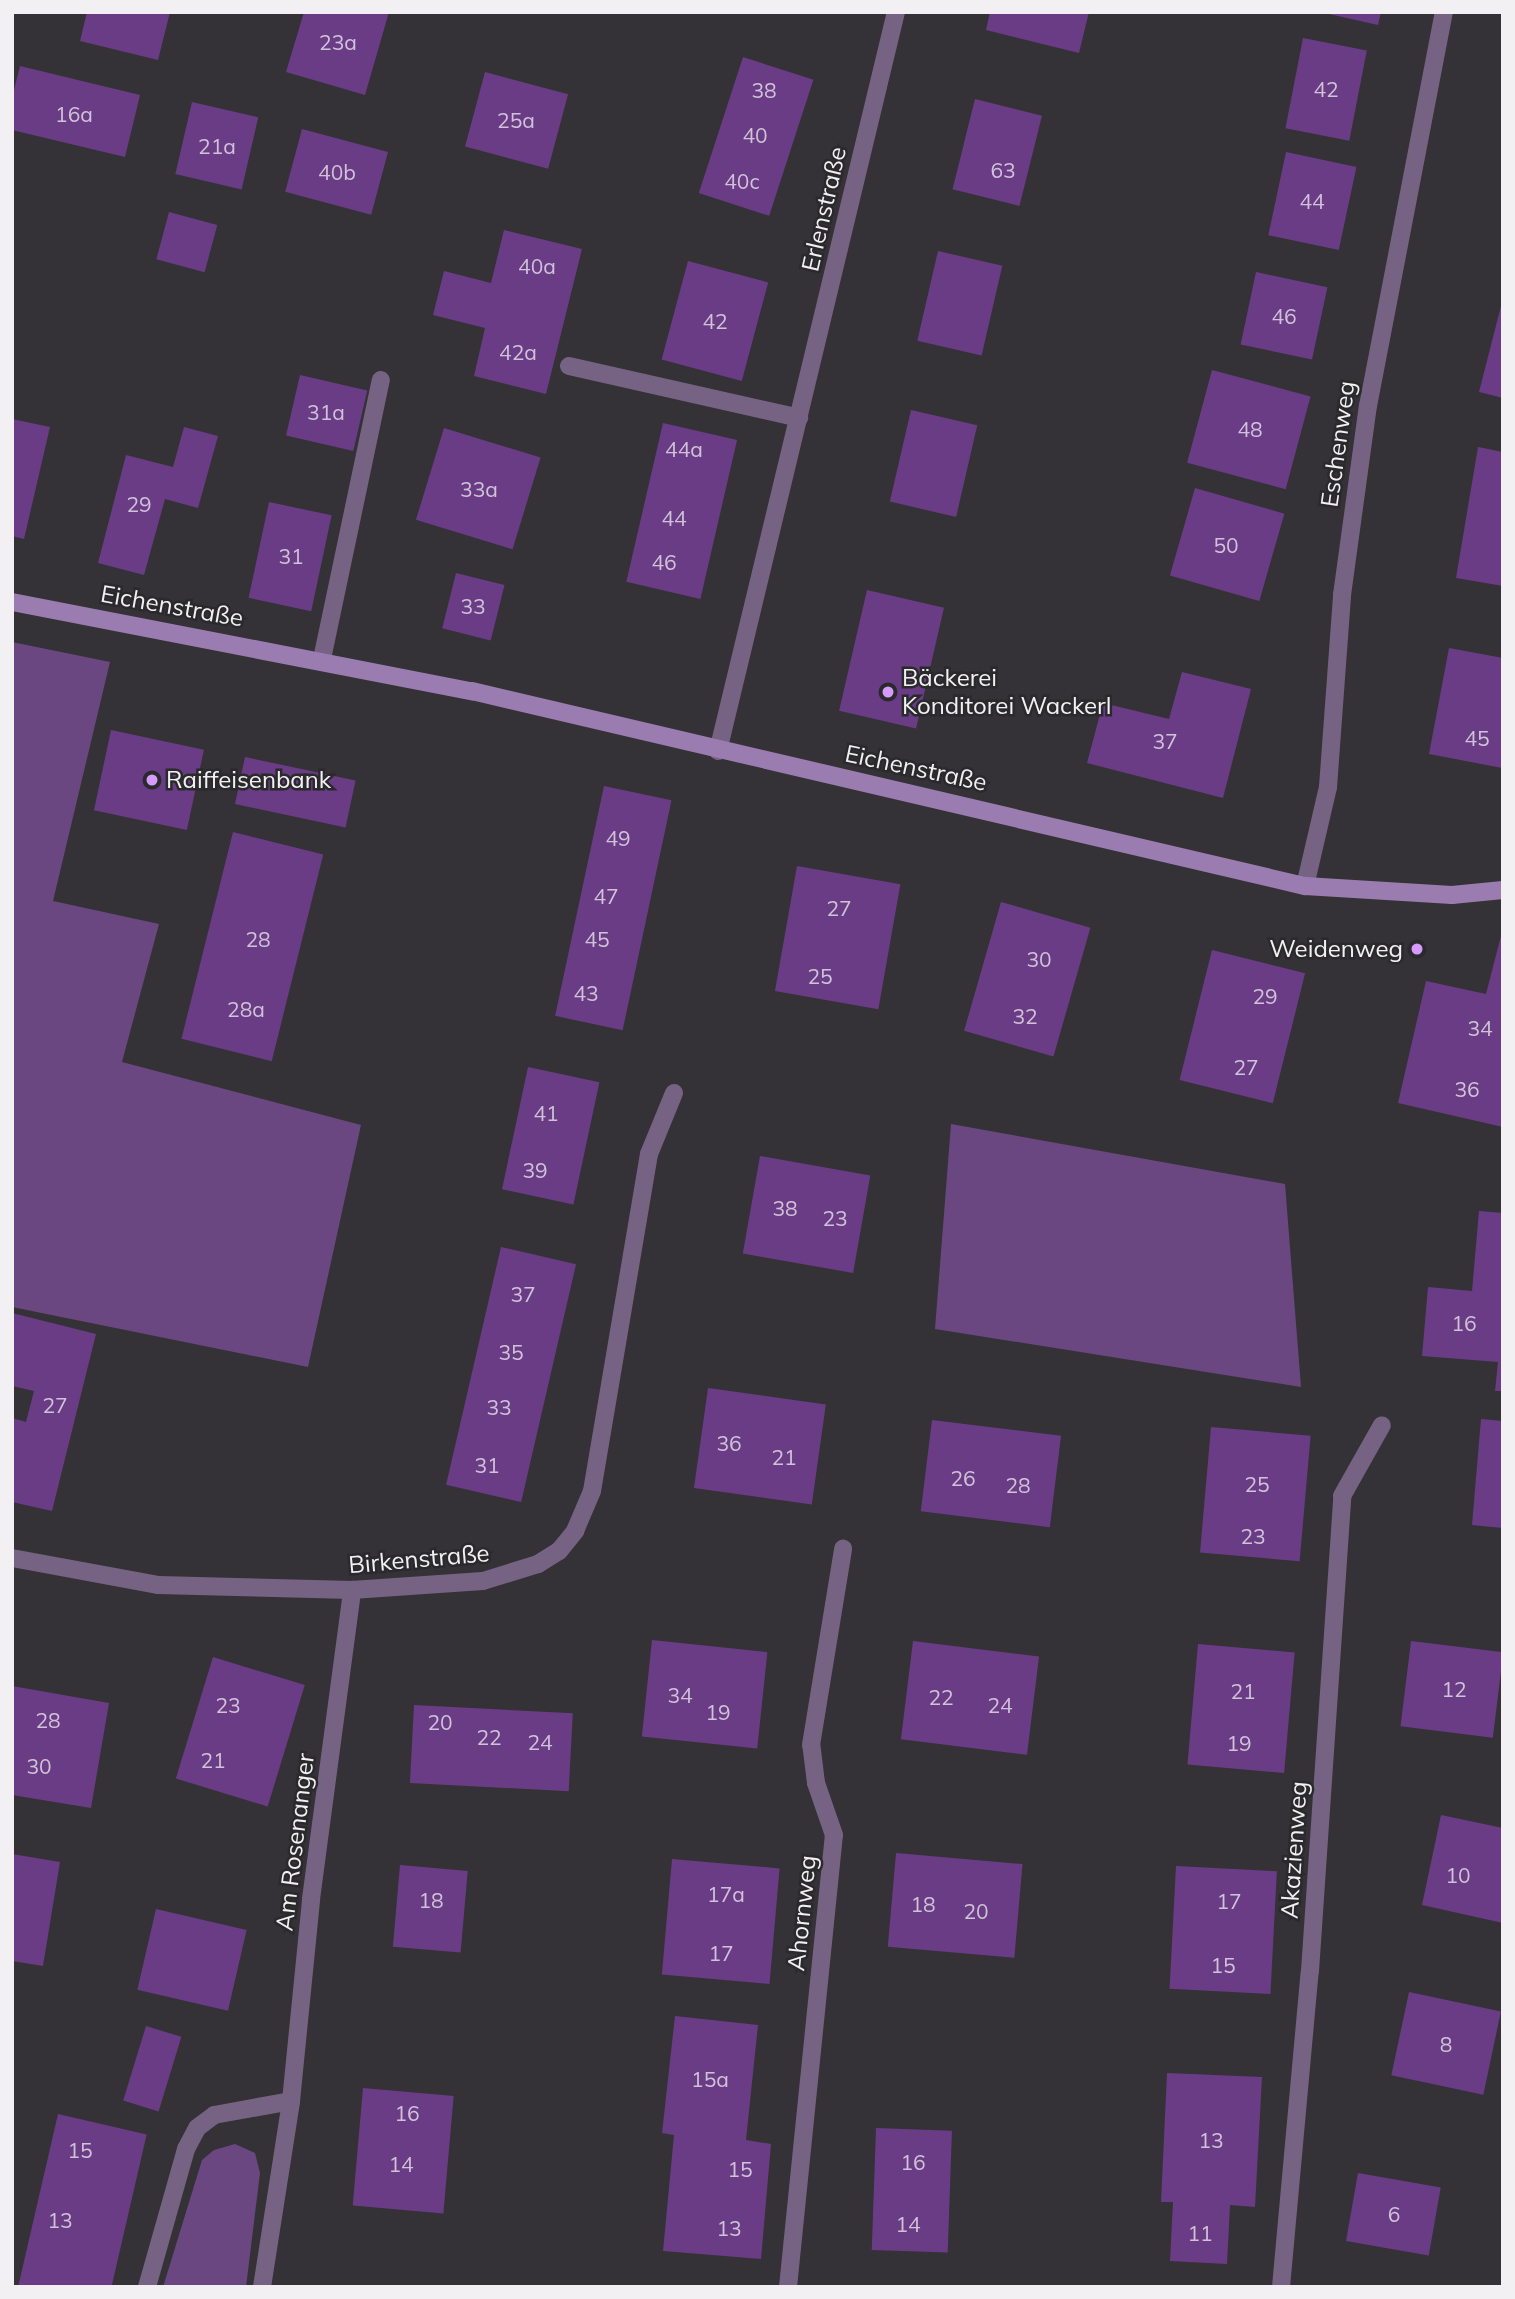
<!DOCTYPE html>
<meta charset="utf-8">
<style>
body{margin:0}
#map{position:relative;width:1515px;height:2299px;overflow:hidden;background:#343236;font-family:Mulish,sans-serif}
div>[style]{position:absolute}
.green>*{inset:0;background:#6a4781}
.building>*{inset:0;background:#6a3c86;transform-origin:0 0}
.lane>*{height:18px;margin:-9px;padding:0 9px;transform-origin:9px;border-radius:9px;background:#766384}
.street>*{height:18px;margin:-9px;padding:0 9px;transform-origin:9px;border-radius:9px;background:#766384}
.secondary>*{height:18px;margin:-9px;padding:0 9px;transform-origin:9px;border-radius:9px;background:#9b7cb1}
.dots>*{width:19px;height:19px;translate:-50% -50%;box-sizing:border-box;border:4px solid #2a292c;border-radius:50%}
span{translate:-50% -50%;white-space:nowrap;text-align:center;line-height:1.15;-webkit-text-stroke:5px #2a292c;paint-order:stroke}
.number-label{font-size:21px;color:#d0c3d7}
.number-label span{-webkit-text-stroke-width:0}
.street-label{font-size:24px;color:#f2f0f2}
.poi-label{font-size:24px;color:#f2f0f2}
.left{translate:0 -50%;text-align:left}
.right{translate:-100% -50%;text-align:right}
.frame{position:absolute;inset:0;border:14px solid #f2f0f2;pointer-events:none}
</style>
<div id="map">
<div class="green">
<div style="clip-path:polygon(12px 642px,110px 662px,53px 901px,159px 924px,122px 1062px,361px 1125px,308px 1367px,12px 1307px)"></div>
<div style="clip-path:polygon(951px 1124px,1285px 1184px,1301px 1387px,935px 1329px)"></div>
<div style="clip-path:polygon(235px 2144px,255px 2153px,260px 2173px,246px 2287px,163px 2287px,202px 2160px,214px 2150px)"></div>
</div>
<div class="building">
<div style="clip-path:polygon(87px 12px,170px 12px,158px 60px,80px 41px)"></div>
<div style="clip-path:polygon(304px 12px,389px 12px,365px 95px,286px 72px)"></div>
<div style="clip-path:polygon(990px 12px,1089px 12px,1079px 53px,986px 30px)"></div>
<div style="clip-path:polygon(1320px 12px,1381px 12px,1378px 25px)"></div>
<div style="left:1303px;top:38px;width:65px;height:92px;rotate:11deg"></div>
<div style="left:743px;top:57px;width:74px;height:143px;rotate:18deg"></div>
<div style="clip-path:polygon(20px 66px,140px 95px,125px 157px,12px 130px,12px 98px)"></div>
<div style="left:485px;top:72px;width:86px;height:77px;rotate:15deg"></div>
<div style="left:975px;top:99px;width:69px;height:93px;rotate:14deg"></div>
<div style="left:192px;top:102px;width:68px;height:74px;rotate:13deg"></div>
<div style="left:302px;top:129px;width:89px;height:65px;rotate:15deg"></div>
<div style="left:1286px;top:152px;width:72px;height:85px;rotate:12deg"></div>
<div style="left:169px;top:212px;width:50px;height:49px;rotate:15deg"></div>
<div style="clip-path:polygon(504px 230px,582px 249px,546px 394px,474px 376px,485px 328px,433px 315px,444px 271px,491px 283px)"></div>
<div style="left:938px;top:251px;width:66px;height:92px;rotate:13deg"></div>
<div style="left:688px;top:261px;width:83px;height:102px;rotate:15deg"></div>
<div style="left:1256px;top:272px;width:73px;height:74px;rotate:12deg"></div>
<div style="clip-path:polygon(1502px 302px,1503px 302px,1503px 398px,1479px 392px)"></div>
<div style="left:1212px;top:370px;width:102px;height:96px;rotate:15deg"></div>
<div style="left:300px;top:375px;width:69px;height:62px;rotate:13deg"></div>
<div style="left:911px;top:410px;width:68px;height:94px;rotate:13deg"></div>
<div style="clip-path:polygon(12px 419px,50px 427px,24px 539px,12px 536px)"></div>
<div style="left:663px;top:423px;width:76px;height:163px;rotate:13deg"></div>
<div style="clip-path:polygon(184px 427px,218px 436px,198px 508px,165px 499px,144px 575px,98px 563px,126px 455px,173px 467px)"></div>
<div style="left:444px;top:428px;width:101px;height:96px;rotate:17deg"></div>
<div style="clip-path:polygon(1478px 447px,1503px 452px,1503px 586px,1456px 578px)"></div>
<div style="left:1195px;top:488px;width:93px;height:91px;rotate:16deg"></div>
<div style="left:269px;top:502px;width:64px;height:98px;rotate:12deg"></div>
<div style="left:456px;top:573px;width:50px;height:57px;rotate:14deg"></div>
<div style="left:867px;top:590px;width:79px;height:124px;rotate:13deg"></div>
<div style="clip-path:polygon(1449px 648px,1503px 658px,1502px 768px,1429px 754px)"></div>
<div style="clip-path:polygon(1182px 672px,1251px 689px,1223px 798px,1087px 763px,1103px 703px,1169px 719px)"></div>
<div style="left:111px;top:730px;width:95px;height:82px;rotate:12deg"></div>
<div style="left:245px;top:757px;width:113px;height:48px;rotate:12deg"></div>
<div style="left:604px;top:786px;width:69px;height:235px;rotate:12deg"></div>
<div style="left:233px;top:832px;width:93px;height:213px;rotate:14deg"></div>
<div style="left:797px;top:866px;width:105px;height:127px;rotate:10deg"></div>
<div style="left:1001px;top:902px;width:93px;height:134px;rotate:16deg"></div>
<div style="clip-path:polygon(1503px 928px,1503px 1127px,1398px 1103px,1426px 981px,1486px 994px)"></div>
<div style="left:1212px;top:950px;width:96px;height:134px;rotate:14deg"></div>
<div style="left:528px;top:1067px;width:73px;height:125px;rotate:12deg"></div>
<div style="left:760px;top:1156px;width:112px;height:99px;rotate:10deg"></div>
<div style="clip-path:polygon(1479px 1211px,1503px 1213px,1503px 1391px,1495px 1391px,1498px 1362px,1422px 1356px,1428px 1287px,1472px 1291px)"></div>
<div style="left:501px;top:1247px;width:77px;height:244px;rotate:13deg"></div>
<div style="clip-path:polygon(12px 1313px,96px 1334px,52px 1511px,12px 1502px,12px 1418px,26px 1422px,34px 1391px,12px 1386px)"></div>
<div style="left:708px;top:1388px;width:119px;height:101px;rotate:8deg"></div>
<div style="clip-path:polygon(1481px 1419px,1503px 1421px,1503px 1528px,1472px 1525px)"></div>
<div style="left:932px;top:1420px;width:130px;height:92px;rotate:7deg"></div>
<div style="left:1211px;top:1427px;width:100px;height:126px;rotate:5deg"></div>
<div style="left:652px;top:1640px;width:116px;height:97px;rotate:6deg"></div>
<div style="left:913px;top:1641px;width:127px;height:99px;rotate:7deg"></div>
<div style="left:1411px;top:1641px;width:93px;height:86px;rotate:7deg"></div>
<div style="left:1198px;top:1644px;width:97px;height:121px;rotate:5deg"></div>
<div style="left:213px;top:1657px;width:96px;height:127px;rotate:17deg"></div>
<div style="clip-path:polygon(12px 1686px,109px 1703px,91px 1808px,12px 1795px)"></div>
<div style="left:414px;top:1705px;width:159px;height:78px;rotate:3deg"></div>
<div style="clip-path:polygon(1441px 1815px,1503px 1828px,1503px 1923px,1422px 1905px)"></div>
<div style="left:896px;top:1853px;width:127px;height:94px;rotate:5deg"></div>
<div style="clip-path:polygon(12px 1854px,60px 1862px,43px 1966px,12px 1961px)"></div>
<div style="left:672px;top:1859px;width:108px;height:116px;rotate:5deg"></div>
<div style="left:400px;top:1865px;width:68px;height:82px;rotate:5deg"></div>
<div style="left:1176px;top:1866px;width:101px;height:123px;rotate:3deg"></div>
<div style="left:156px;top:1909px;width:93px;height:83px;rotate:13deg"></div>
<div style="left:1409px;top:1992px;width:94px;height:85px;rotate:12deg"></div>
<div style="clip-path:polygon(675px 2016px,758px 2025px,746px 2140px,771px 2144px,761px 2259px,663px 2251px,674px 2135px,662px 2133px)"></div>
<div style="left:146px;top:2026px;width:37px;height:78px;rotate:17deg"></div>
<div style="clip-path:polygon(1167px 2073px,1262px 2077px,1255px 2207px,1230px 2205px,1227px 2264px,1170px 2261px,1173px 2202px,1161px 2202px)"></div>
<div style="left:363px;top:2088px;width:91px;height:118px;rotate:5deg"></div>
<div style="left:58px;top:2114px;width:91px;height:177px;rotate:13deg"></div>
<div style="left:876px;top:2128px;width:76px;height:122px;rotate:2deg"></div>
<div style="left:1358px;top:2173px;width:84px;height:69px;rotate:10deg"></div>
</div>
<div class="lane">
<div style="left:569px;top:366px;width:236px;rotate:12.7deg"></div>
<div style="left:322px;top:659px;width:285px;rotate:-78.1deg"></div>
</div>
<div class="street">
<div style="left:718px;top:751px;width:760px;rotate:-76.46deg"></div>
<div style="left:1305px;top:886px;width:102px;rotate:-76.9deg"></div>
<div style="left:1328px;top:787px;width:193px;rotate:-85.8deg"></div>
<div style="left:1342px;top:595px;width:191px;rotate:-82.2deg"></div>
<div style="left:1368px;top:406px;width:401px;rotate:-79.1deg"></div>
<div style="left:12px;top:1558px;width:148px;rotate:10.5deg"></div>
<div style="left:158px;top:1585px;width:194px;rotate:1.5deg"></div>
<div style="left:352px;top:1590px;width:131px;rotate:-3.9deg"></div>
<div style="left:483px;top:1581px;width:58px;rotate:-17.2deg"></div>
<div style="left:538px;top:1564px;width:25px;rotate:-32deg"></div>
<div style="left:559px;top:1551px;width:26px;rotate:-51deg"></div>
<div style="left:575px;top:1531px;width:43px;rotate:-67deg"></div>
<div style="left:592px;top:1491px;width:342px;rotate:-80.4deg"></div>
<div style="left:649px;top:1154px;width:66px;rotate:-67.7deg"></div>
<div style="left:147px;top:2287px;width:143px;rotate:-74.2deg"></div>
<div style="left:186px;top:2149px;width:24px;rotate:-62deg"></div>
<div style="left:197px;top:2128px;width:21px;rotate:-37deg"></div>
<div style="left:214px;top:2115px;width:78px;rotate:-10.3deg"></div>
<div style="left:262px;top:2287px;width:188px;rotate:-81.1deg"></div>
<div style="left:291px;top:2101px;width:203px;rotate:-84.3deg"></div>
<div style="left:311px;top:1899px;width:312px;rotate:-82.4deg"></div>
<div style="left:788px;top:2287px;width:454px;rotate:-84.2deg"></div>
<div style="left:834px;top:1835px;width:55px;rotate:-109.1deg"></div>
<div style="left:816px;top:1783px;width:38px;rotate:-97deg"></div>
<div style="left:811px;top:1745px;width:199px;rotate:-80.7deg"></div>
<div style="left:1281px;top:2287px;width:317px;rotate:-84.8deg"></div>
<div style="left:1310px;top:1971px;width:476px;rotate:-86.1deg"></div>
<div style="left:1342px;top:1496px;width:81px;rotate:-60.6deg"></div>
</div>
<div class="secondary">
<div style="left:12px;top:602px;width:469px;rotate:11deg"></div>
<div style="left:472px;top:691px;width:856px;rotate:13.18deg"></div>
<div style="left:1305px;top:886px;width:147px;rotate:3.5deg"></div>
<div style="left:1452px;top:895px;width:51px;rotate:-5.6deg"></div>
</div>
<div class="dots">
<div style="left:888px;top:692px;background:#d59bfb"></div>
<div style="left:152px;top:780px;background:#d59bfb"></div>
<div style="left:1417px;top:949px;background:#d59bfb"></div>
</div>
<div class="number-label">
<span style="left:338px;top:42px">23a</span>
<span style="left:1326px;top:89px">42</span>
<span style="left:764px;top:90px">38</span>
<span style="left:74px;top:114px">16a</span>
<span style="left:516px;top:120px">25a</span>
<span style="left:755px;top:135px">40</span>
<span style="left:217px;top:146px">21a</span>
<span style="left:1003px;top:170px">63</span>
<span style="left:337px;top:172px">40b</span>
<span style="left:742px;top:181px">40c</span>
<span style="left:1312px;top:201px">44</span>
<span style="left:537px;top:266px">40a</span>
<span style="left:1284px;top:316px">46</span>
<span style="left:715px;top:321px">42</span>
<span style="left:518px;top:352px">42a</span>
<span style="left:326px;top:412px">31a</span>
<span style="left:1250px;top:429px">48</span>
<span style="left:684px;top:449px">44a</span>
<span style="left:479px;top:489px">33a</span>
<span style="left:139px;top:504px">29</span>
<span style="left:674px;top:518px">44</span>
<span style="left:1226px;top:545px">50</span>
<span style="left:291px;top:556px">31</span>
<span style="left:664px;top:562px">46</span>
<span style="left:473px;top:606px">33</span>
<span style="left:1477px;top:738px">45</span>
<span style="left:1165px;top:741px">37</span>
<span style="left:618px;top:838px">49</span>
<span style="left:606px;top:896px">47</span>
<span style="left:839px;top:908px">27</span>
<span style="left:258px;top:939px">28</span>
<span style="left:597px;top:939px">45</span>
<span style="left:1039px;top:959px">30</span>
<span style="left:820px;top:976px">25</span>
<span style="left:586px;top:993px">43</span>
<span style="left:1265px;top:996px">29</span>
<span style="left:246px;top:1009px">28a</span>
<span style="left:1025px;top:1016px">32</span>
<span style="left:1480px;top:1028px">34</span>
<span style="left:1246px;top:1067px">27</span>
<span style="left:1467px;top:1089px">36</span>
<span style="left:546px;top:1113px">41</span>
<span style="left:535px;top:1170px">39</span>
<span style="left:785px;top:1208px">38</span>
<span style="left:835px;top:1218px">23</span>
<span style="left:523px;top:1294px">37</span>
<span style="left:1464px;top:1323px">16</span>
<span style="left:511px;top:1352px">35</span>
<span style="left:55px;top:1405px">27</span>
<span style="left:499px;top:1407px">33</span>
<span style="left:729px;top:1443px">36</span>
<span style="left:784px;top:1457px">21</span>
<span style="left:487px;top:1465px">31</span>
<span style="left:963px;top:1478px">26</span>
<span style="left:1257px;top:1484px">25</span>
<span style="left:1018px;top:1485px">28</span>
<span style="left:1253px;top:1536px">23</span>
<span style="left:1454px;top:1689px">12</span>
<span style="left:1243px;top:1691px">21</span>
<span style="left:680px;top:1695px">34</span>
<span style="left:941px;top:1697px">22</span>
<span style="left:228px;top:1705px">23</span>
<span style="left:1000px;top:1705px">24</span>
<span style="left:718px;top:1712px">19</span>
<span style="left:48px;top:1720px">28</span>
<span style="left:440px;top:1722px">20</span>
<span style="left:489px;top:1737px">22</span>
<span style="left:540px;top:1742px">24</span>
<span style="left:1239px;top:1743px">19</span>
<span style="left:213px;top:1760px">21</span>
<span style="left:39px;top:1766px">30</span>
<span style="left:1458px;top:1875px">10</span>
<span style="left:726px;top:1894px">17a</span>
<span style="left:431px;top:1900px">18</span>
<span style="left:1229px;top:1901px">17</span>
<span style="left:923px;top:1904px">18</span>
<span style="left:976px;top:1911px">20</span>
<span style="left:721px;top:1953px">17</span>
<span style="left:1223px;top:1965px">15</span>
<span style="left:1446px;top:2044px">8</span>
<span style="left:710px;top:2079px">15a</span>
<span style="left:407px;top:2113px">16</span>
<span style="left:1211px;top:2140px">13</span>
<span style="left:80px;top:2150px">15</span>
<span style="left:913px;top:2162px">16</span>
<span style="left:401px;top:2164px">14</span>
<span style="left:740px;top:2169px">15</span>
<span style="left:1394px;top:2214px">6</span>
<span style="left:60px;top:2220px">13</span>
<span style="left:908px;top:2224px">14</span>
<span style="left:729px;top:2228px">13</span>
<span style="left:1200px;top:2233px">11</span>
</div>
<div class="street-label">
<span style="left:824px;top:209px;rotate:-77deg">Erlenstraße</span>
<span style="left:1338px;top:444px;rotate:-82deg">Eschenweg</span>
<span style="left:172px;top:606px;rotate:10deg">Eichenstraße</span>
<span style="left:916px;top:768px;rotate:12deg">Eichenstraße</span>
<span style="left:419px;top:1559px;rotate:-5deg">Birkenstraße</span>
<span style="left:295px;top:1842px;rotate:-83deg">Am Rosenanger</span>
<span style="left:1294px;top:1850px;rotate:-86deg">Akazienweg</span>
<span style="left:802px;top:1913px;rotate:-84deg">Ahornweg</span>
</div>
<div class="poi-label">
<span class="left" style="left:902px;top:692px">Bäckerei<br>Konditorei Wackerl</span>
<span class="left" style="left:166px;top:780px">Raiffeisenbank</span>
<span class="right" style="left:1403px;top:949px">Weidenweg</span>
</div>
<div class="frame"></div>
</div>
